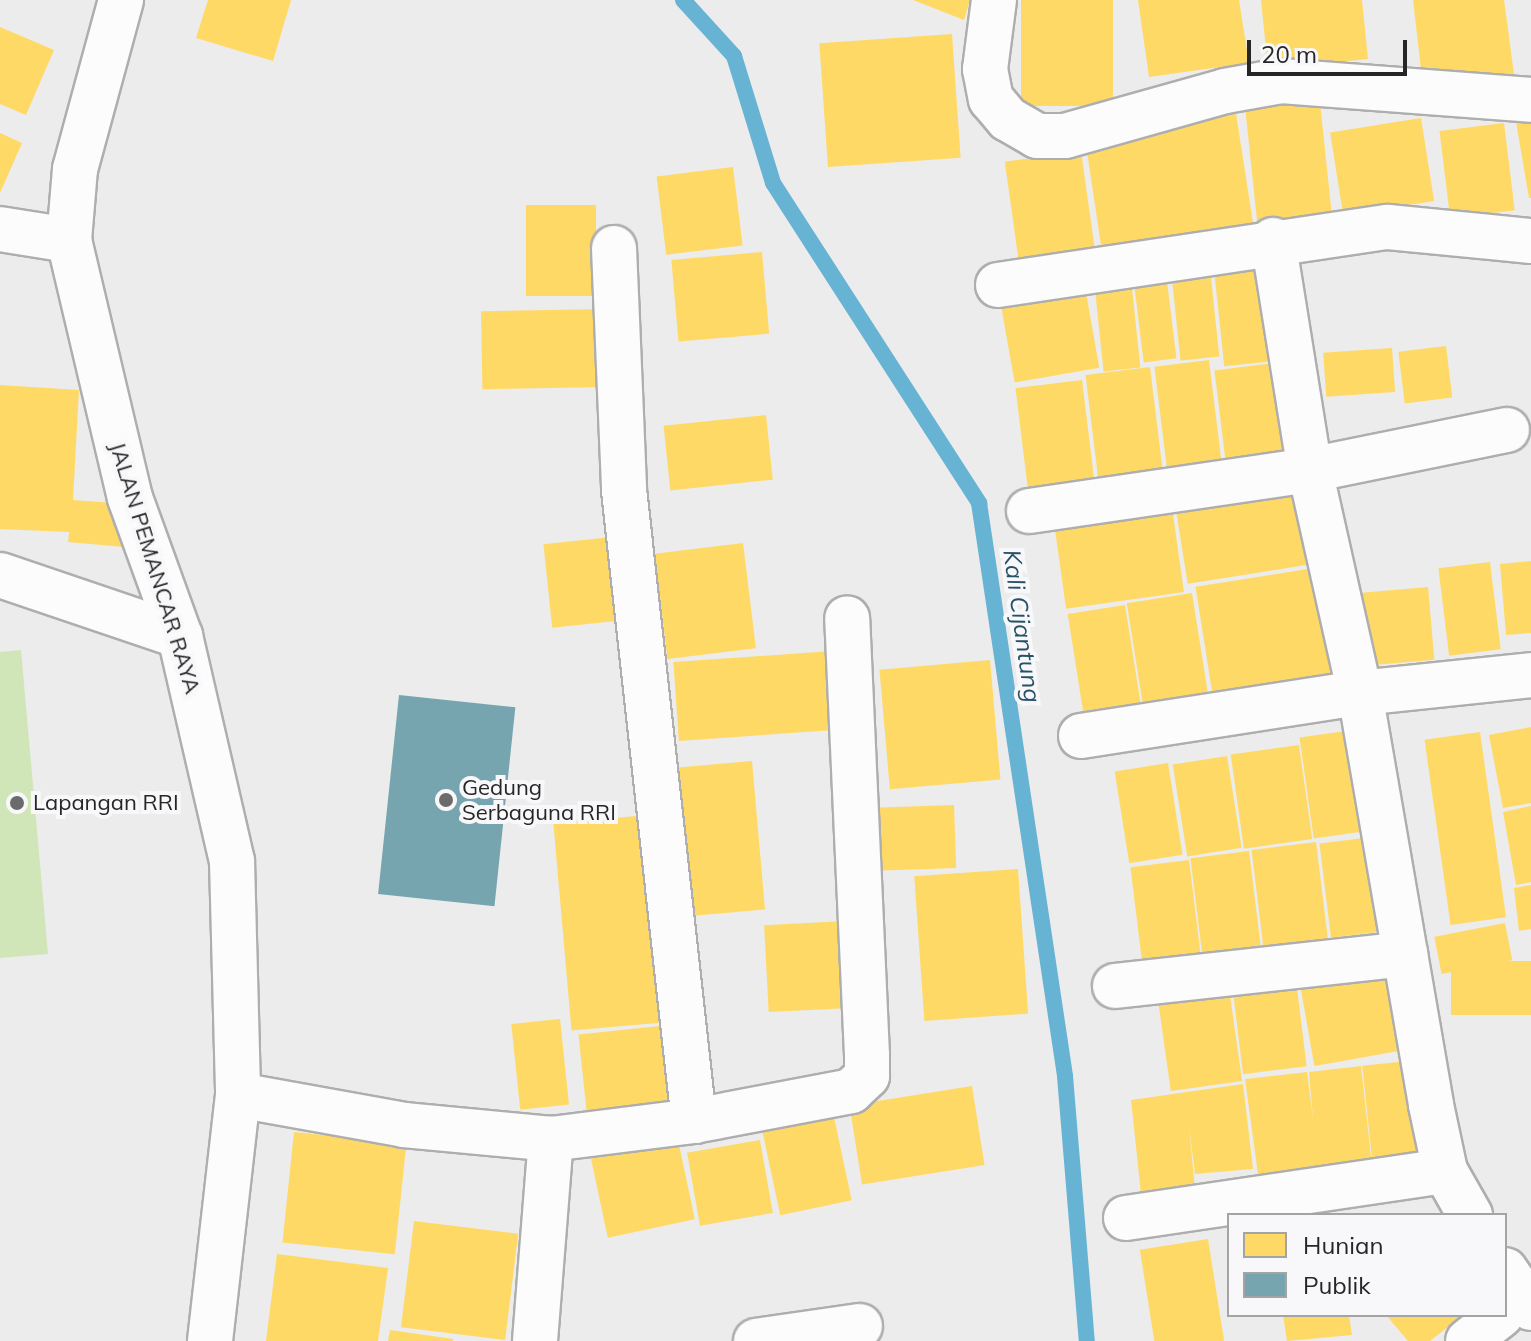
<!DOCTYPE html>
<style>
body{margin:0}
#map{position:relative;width:1531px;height:1341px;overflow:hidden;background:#ececec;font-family:Mulish,sans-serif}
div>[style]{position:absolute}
.green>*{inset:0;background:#d0e6b9}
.homes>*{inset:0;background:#ffd966;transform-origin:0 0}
.public>*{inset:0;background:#76a5af;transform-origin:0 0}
.stream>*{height:16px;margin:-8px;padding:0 8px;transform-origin:8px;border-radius:8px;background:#67b3d4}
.roads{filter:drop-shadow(2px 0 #aeaeae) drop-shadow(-2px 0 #aeaeae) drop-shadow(0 2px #aeaeae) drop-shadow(0 -2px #aeaeae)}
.minor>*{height:44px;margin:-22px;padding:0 22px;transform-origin:22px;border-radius:22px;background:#fcfcfc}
.dots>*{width:22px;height:22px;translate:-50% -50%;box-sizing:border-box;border:4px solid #f8f8fa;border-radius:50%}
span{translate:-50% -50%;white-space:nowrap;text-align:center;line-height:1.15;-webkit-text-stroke:8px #f8f8fa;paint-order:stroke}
.street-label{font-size:22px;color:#262627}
.poi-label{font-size:22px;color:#262627}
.left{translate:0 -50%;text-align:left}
.water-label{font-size:24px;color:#265166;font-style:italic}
.legend{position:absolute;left:1227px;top:1213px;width:280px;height:104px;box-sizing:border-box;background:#f8f8fa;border:2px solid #a4a4a6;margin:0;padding:10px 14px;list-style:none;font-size:24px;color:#262627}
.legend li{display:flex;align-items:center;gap:16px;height:40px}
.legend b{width:40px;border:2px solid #a4a4a6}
.scale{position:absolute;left:1247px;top:40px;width:160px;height:36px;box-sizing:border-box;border:4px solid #262627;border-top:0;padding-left:10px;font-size:24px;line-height:28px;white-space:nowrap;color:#262627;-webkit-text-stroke:6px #f8f8fa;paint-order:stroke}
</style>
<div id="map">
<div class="green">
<div style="clip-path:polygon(21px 650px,48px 954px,0 958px,0 652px)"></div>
</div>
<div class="homes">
<div style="clip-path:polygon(208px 0,291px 0,273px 61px,196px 38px)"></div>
<div style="clip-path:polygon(913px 0,970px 0,964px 20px)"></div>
<div style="left:1021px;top:0;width:92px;height:106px"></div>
<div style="clip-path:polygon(1138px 0,1239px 0,1249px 63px,1149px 77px)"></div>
<div style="clip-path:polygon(1261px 0,1362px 0,1368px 59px,1268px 69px)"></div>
<div style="clip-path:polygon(1413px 0,1504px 0,1514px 74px,1423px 86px)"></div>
<div style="clip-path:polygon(0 27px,54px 50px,26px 115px,0 104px)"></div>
<div style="left:952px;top:34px;width:124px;height:133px;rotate:86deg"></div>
<div style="left:1319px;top:93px;width:130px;height:75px;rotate:84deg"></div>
<div style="clip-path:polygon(1235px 107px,1255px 236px,1102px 252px,1086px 145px)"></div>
<div style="clip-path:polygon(1531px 113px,1531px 198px,1529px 198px,1515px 116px)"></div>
<div style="left:1421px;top:118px;width:84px;height:92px;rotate:81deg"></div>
<div style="left:1504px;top:123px;width:88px;height:65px;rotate:83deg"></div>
<div style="clip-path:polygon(0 133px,22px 143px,0 193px)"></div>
<div style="left:1081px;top:151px;width:110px;height:77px;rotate:82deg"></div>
<div style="left:733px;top:167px;width:79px;height:77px;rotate:83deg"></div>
<div style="left:526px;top:205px;width:70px;height:91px"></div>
<div style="left:762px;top:252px;width:82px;height:91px;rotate:85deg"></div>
<div style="left:1260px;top:257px;width:105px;height:47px;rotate:84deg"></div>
<div style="left:1210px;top:268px;width:89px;height:39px;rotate:84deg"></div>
<div style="left:1166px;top:273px;width:86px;height:33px;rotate:83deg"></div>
<div style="left:1084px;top:281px;width:88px;height:86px;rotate:80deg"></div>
<div style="left:1132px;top:288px;width:80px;height:37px;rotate:84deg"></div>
<div style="left:606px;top:309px;width:78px;height:125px;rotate:89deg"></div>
<div style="left:1446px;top:346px;width:52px;height:48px;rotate:83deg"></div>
<div style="left:1392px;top:348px;width:44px;height:69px;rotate:86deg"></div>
<div style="left:1209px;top:360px;width:114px;height:55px;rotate:83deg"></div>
<div style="left:1275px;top:363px;width:94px;height:61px;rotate:83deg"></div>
<div style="left:1150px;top:367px;width:116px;height:65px;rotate:83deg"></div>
<div style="left:1082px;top:380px;width:105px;height:67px;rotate:83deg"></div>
<div style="clip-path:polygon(0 385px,79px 390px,73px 500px,127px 504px,124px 547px,68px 542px,69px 532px,0 529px)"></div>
<div style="left:766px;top:415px;width:65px;height:103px;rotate:84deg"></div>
<div style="left:1294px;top:488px;width:78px;height:120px;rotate:81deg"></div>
<div style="left:1171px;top:500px;width:93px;height:119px;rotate:82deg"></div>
<div style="left:621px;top:536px;width:84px;height:78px;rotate:84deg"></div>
<div style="left:743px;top:543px;width:106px;height:89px;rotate:83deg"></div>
<div style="clip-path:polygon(1531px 561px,1531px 633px,1506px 635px,1500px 564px)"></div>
<div style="left:1490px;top:562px;width:88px;height:52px;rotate:83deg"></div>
<div style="left:1314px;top:568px;width:120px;height:120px;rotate:81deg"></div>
<div style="left:1428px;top:587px;width:73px;height:69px;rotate:85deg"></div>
<div style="left:1192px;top:593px;width:117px;height:66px;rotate:81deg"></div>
<div style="left:1125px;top:605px;width:116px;height:58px;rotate:81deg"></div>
<div style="left:832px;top:651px;width:79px;height:159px;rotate:86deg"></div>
<div style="left:990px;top:660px;width:120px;height:111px;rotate:85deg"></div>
<div style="clip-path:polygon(1531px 727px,1531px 803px,1503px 808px,1489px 735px)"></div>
<div style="left:1353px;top:730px;width:102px;height:54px;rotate:82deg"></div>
<div style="left:1480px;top:732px;width:187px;height:56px;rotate:82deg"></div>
<div style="left:1299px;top:745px;width:95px;height:69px;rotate:82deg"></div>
<div style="left:1227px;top:756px;width:93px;height:55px;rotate:81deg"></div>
<div style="left:752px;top:761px;width:149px;height:77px;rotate:85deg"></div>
<div style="left:1168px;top:763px;width:93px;height:54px;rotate:81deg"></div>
<div style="left:954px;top:805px;width:63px;height:95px;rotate:88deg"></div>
<div style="clip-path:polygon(1531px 806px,1531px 882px,1516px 885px,1503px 812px)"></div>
<div style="left:648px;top:815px;width:208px;height:95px;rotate:85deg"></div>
<div style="left:1380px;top:836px;width:95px;height:61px;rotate:83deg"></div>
<div style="left:1316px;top:842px;width:102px;height:65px;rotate:83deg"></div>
<div style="left:1249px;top:851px;width:98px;height:59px;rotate:83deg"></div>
<div style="left:1189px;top:860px;width:104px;height:59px;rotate:83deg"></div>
<div style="left:1018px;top:869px;width:145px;height:104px;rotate:86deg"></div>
<div style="clip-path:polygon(1531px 885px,1531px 929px,1519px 931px,1514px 888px)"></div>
<div style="left:845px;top:921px;width:87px;height:81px;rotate:87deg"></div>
<div style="left:1505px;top:923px;width:38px;height:72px;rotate:79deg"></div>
<div style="left:1531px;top:961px;width:54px;height:80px;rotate:90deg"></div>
<div style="left:1386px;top:971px;width:81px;height:87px;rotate:80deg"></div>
<div style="left:1296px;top:980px;width:87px;height:64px;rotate:83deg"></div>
<div style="left:1229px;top:988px;width:94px;height:72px;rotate:82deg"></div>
<div style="left:560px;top:1019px;width:86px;height:49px;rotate:84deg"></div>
<div style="left:669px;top:1025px;width:83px;height:91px;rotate:84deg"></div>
<div style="left:1408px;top:1061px;width:104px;height:46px;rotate:84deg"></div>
<div style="clip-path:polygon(1361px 1066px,1373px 1175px,1259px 1182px,1245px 1079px,1307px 1072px,1313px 1119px,1309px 1072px)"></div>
<div style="clip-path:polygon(1243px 1084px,1253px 1169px,1195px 1174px,1189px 1127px,1195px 1189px,1141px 1194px,1131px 1100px)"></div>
<div style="left:972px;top:1086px;width:80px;height:124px;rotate:81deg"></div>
<div style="left:834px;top:1117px;width:85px;height:73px;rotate:78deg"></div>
<div style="left:294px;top:1132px;width:113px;height:111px;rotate:6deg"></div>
<div style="left:678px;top:1140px;width:81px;height:89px;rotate:78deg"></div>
<div style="left:760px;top:1140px;width:74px;height:74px;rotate:80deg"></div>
<div style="left:414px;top:1221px;width:105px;height:107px;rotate:7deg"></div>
<div style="left:1208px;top:1239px;width:103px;height:69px;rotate:81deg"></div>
<div style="clip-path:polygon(277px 1254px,388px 1268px,378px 1341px,266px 1341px)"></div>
<div style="clip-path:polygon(1283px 1315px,1349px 1315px,1352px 1335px,1287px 1341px)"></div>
<div style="clip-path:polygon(1386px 1315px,1463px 1315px,1430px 1341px,1408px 1341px)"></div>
<div style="clip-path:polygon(390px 1330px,453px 1339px,453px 1341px,388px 1341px)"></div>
</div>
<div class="public">
<div style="left:399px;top:695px;width:117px;height:200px;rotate:6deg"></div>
</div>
<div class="stream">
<div style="left:683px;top:0;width:76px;rotate:47.7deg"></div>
<div style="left:734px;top:56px;width:133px;rotate:72.9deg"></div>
<div style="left:773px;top:183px;width:381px;rotate:57.2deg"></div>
<div style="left:979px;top:503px;width:579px;rotate:81.46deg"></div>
<div style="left:1065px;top:1076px;width:266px;rotate:85.3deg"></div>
</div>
<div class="roads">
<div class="minor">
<div style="left:121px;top:0;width:175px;rotate:105.2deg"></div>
<div style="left:75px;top:169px;width:71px;rotate:94.8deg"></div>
<div style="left:69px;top:240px;width:265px;rotate:76.7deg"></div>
<div style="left:130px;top:498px;width:147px;rotate:70.1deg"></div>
<div style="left:180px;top:636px;width:231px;rotate:77deg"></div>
<div style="left:232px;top:861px;width:234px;rotate:88.5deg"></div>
<div style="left:238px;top:1095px;width:248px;rotate:96.5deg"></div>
<div style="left:994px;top:0;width:70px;rotate:97.4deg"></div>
<div style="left:985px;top:69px;width:31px;rotate:79deg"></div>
<div style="left:991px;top:99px;width:26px;rotate:50deg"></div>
<div style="left:1008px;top:119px;width:34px;rotate:30deg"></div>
<div style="left:1037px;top:136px;width:28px"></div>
<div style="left:1065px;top:136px;width:166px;rotate:-15.7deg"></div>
<div style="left:1225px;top:91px;width:57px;rotate:-10.1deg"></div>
<div style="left:1281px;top:81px;width:251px;rotate:4.3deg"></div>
<div style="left:0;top:229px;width:70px;rotate:9.1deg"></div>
<div style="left:1273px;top:240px;width:233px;rotate:80.9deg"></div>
<div style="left:1310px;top:470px;width:229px;rotate:77.4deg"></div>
<div style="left:1360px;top:693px;width:418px;rotate:80.2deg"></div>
<div style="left:1431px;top:1105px;width:67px;rotate:78deg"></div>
<div style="left:1445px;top:1171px;width:51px;rotate:60.4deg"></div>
<div style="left:614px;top:248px;width:242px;rotate:87.6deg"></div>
<div style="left:624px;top:490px;width:635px;rotate:83.67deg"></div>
<div style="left:998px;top:285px;width:394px;rotate:-8.5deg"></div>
<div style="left:1388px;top:227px;width:144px;rotate:5.6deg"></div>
<div style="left:1029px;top:511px;width:284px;rotate:-8.3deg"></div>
<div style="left:1310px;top:470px;width:201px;rotate:-11.5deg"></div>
<div style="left:0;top:575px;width:190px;rotate:18.7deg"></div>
<div style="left:1081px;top:736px;width:282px;rotate:-8.8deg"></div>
<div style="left:1360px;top:693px;width:172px;rotate:-6deg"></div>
<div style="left:1115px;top:986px;width:292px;rotate:-6.3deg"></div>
<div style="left:238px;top:1095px;width:169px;rotate:10.2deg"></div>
<div style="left:404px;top:1125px;width:148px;rotate:5.4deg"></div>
<div style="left:551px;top:1139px;width:144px;rotate:-7.2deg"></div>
<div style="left:694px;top:1121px;width:160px;rotate:-10.8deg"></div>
<div style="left:851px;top:1091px;width:22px;rotate:-43deg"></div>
<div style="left:867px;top:1076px;width:21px;rotate:-90deg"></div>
<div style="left:867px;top:1055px;width:437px;rotate:-92.6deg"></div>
<div style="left:1126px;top:1218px;width:322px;rotate:-8.4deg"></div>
<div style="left:1505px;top:1270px;width:46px;rotate:55.6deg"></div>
<div style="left:535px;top:1341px;width:203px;rotate:-85.5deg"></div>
<div style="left:756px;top:1341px;width:105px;rotate:-8.2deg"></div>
<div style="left:1468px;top:1341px;width:42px;rotate:-38.2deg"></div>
</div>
</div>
<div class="dots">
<div style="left:446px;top:800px;background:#6b6b6c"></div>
<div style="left:17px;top:803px;background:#6b6b6c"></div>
</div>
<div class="street-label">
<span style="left:155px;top:568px;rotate:73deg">JALAN PEMANCAR RAYA</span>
</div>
<div class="poi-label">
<span class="left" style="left:462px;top:800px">Gedung<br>Serbaguna RRI</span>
<span class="left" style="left:33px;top:803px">Lapangan RRI</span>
</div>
<div class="water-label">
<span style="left:1022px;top:626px;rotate:82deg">Kali Cijantung</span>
</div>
<ul class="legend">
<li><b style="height:22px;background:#ffd966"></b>Hunian</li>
<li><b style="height:22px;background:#76a5af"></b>Publik</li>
</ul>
<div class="scale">20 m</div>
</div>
